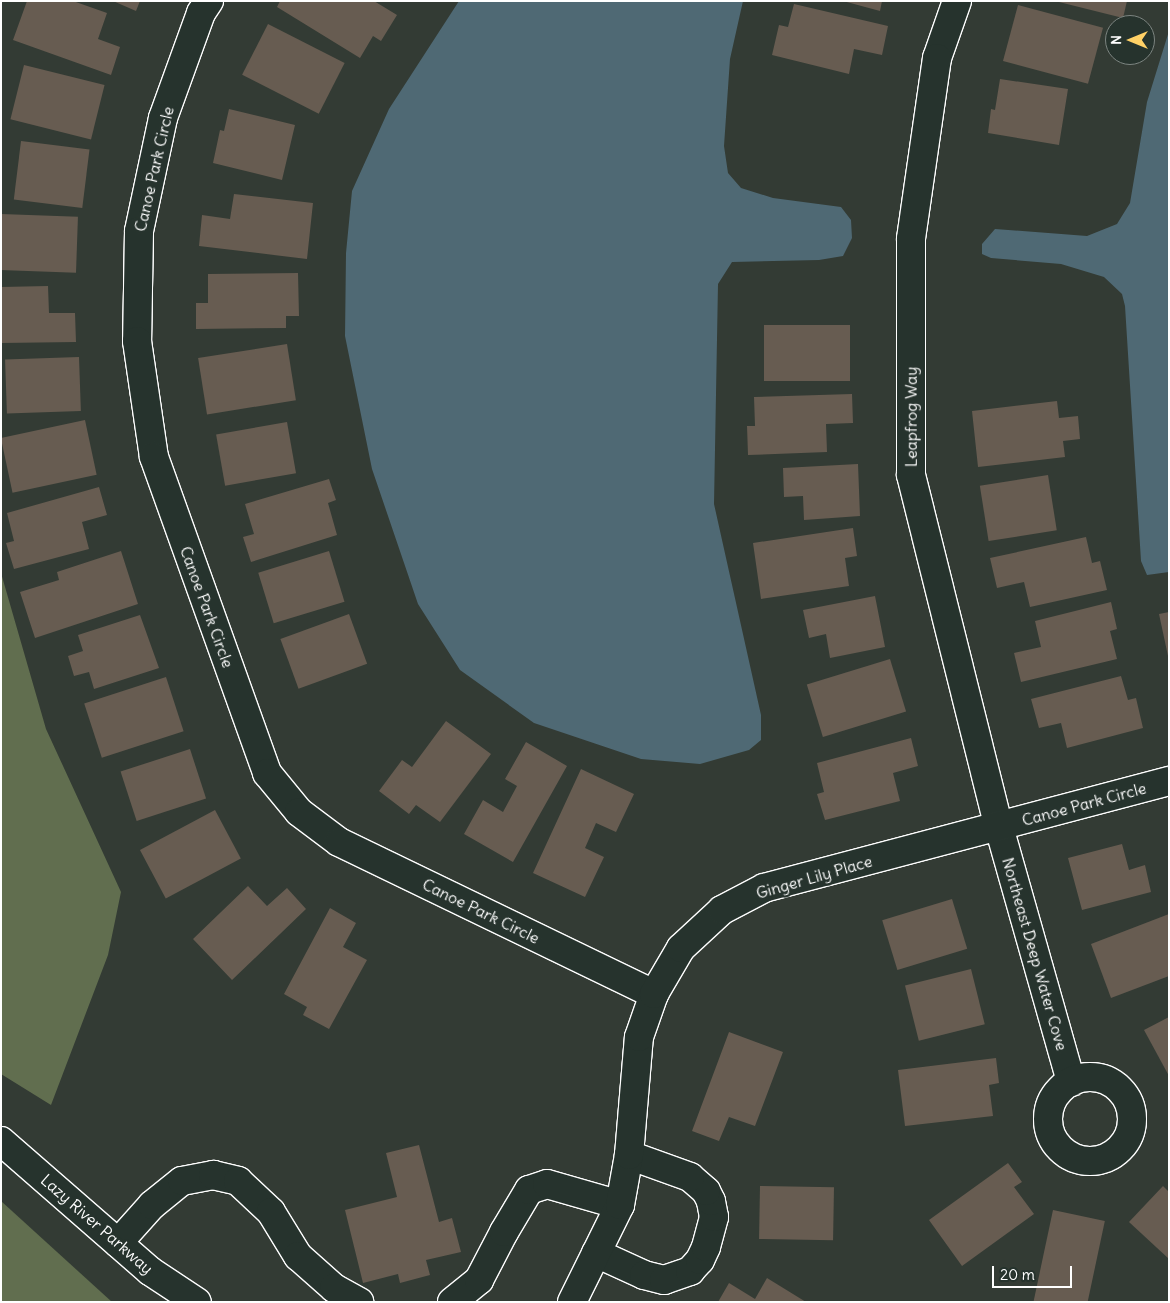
<!DOCTYPE html>
<style>
body{margin:0}
#map{position:relative;width:1170px;height:1303px;overflow:hidden;background:#333b34;font-family:Delius,sans-serif}
div>[style]{position:absolute}
.green>*{inset:0;background:#616e4f}
.water>*{inset:0;background:#4f6974}
.building>*{inset:0;background:#675c51;transform-origin:0 0}
.roads{filter:drop-shadow(1px 0 #fff) drop-shadow(-1px 0 #fff) drop-shadow(0 1px #fff) drop-shadow(0 -1px #fff)}
.minor>*{height:28px;margin:-14px;padding:0 14px;transform-origin:14px;border-radius:14px;background:#26332d}
.minor>.ring{margin:-14px;padding:0;box-sizing:content-box;background:none;border:28px solid #26332d;border-radius:50%}
span{translate:-50% -50%;white-space:nowrap;text-align:center;line-height:1.15;-webkit-text-stroke:5px #26332d;paint-order:stroke}
.street-label{font-size:16px;color:#fff}
.frame{position:absolute;inset:0;border:2px solid #fff;pointer-events:none}
.north{position:absolute;left:1105px;top:15px;width:50px;height:50px;box-sizing:border-box;background:#26332d;border:1px solid #7d8581;border-radius:50%;rotate:270deg;font-size:14px;font-weight:700;line-height:20px;text-align:center;color:#fff}
.north::after{content:'';display:block;margin:auto;width:18px;height:22px;background:#ffd166;clip-path:polygon(50% 0,100% 100%,50% 72%,0 100%)}
.scale{position:absolute;left:992px;top:1266px;width:80px;height:22px;box-sizing:border-box;border:2px solid #fff;border-top:0;padding-left:6px;font-size:15px;line-height:18px;white-space:nowrap;color:#fff;-webkit-text-stroke:4px #26332d;paint-order:stroke}
</style>
<div id="map">
<div class="green">
<div style="clip-path:polygon(1px 573px,46px 729px,121px 892px,108px 955px,51px 1105px,1px 1074px)"></div>
<div style="clip-path:polygon(1px 1201px,112px 1302px,1px 1302px)"></div>
</div>
<div class="water">
<div style="clip-path:polygon(459px 1px,743px 1px,730px 59px,724px 146px,728px 173px,741px 188px,773px 198px,841px 207px,851px 220px,852px 238px,843px 256px,819px 260px,732px 262px,718px 284px,714px 504px,761px 715px,761px 740px,749px 750px,700px 764px,641px 759px,534px 723px,460px 670px,418px 604px,372px 469px,345px 336px,346px 253px,352px 191px,389px 109px)"></div>
<div style="clip-path:polygon(1169px 31px,1169px 572px,1147px 575px,1141px 561px,1125px 306px,1122px 294px,1104px 277px,1061px 264px,991px 258px,982px 254px,982px 244px,995px 229px,1087px 236px,1117px 224px,1130px 203px,1147px 102px)"></div>
</div>
<div class="building">
<div style="clip-path:polygon(27px 1px,73px 1px,107px 13px,98px 39px,120px 47px,111px 75px,13px 40px)"></div>
<div style="clip-path:polygon(113px 1px,140px 1px,136px 11px)"></div>
<div style="clip-path:polygon(280px 1px,374px 1px,397px 15px,381px 41px,373px 36px,360px 58px,277px 7px)"></div>
<div style="clip-path:polygon(843px 1px,882px 1px,880px 11px)"></div>
<div style="clip-path:polygon(1055px 1px,1127px 1px,1123px 18px)"></div>
<div style="clip-path:polygon(794px 4px,888px 26px,882px 55px,854px 49px,849px 74px,772px 55px,779px 25px,788px 27px)"></div>
<div style="left:1018px;top:5px;width:88px;height:58px;rotate:15deg"></div>
<div style="left:268px;top:24px;width:86px;height:57px;rotate:27deg"></div>
<div style="left:24px;top:65px;width:83px;height:56px;rotate:14deg"></div>
<div style="clip-path:polygon(1000px 79px,1068px 89px,1059px 145px,988px 133px,991px 109px,995px 110px)"></div>
<div style="clip-path:polygon(229px 109px,295px 125px,282px 180px,213px 163px,220px 130px,224px 131px)"></div>
<div style="left:21px;top:141px;width:69px;height:59px;rotate:7deg"></div>
<div style="clip-path:polygon(234px 194px,313px 203px,307px 259px,199px 246px,202px 215px,230px 219px)"></div>
<div style="left:1px;top:214px;width:77px;height:56px;rotate:2deg"></div>
<div style="clip-path:polygon(298px 273px,299px 316px,286px 316px,286px 328px,196px 329px,196px 303px,208px 303px,208px 274px)"></div>
<div style="clip-path:polygon(48px 286px,49px 313px,75px 313px,76px 342px,1px 343px,1px 287px)"></div>
<div style="left:764px;top:325px;width:86px;height:56px"></div>
<div style="left:287px;top:344px;width:57px;height:90px;rotate:81deg"></div>
<div style="left:79px;top:357px;width:54px;height:74px;rotate:88deg"></div>
<div style="clip-path:polygon(852px 394px,853px 423px,826px 424px,827px 452px,748px 455px,747px 426px,755px 426px,754px 397px)"></div>
<div style="clip-path:polygon(1057px 401px,1059px 418px,1078px 416px,1080px 439px,1063px 441px,1065px 457px,978px 467px,972px 411px)"></div>
<div style="left:85px;top:420px;width:56px;height:86px;rotate:78deg"></div>
<div style="left:287px;top:422px;width:52px;height:72px;rotate:80deg"></div>
<div style="clip-path:polygon(858px 464px,860px 516px,804px 520px,803px 496px,784px 497px,783px 468px)"></div>
<div style="left:1048px;top:475px;width:56px;height:69px;rotate:81deg"></div>
<div style="clip-path:polygon(329px 479px,336px 500px,328px 503px,337px 535px,251px 562px,243px 537px,254px 534px,245px 504px)"></div>
<div style="clip-path:polygon(99px 487px,107px 515px,82px 522px,89px 549px,14px 569px,6px 543px,14px 541px,7px 513px)"></div>
<div style="clip-path:polygon(853px 528px,857px 556px,845px 558px,849px 586px,761px 599px,753px 543px)"></div>
<div style="clip-path:polygon(1086px 537px,1092px 563px,1100px 561px,1107px 590px,1030px 607px,1024px 582px,997px 588px,990px 558px)"></div>
<div style="clip-path:polygon(121px 551px,138px 604px,35px 638px,20px 592px,59px 580px,57px 572px)"></div>
<div style="left:329px;top:551px;width:53px;height:74px;rotate:73deg"></div>
<div style="clip-path:polygon(875px 596px,885px 647px,830px 658px,826px 634px,809px 638px,803px 610px)"></div>
<div style="clip-path:polygon(1111px 602px,1117px 629px,1110px 631px,1117px 659px,1021px 682px,1014px 653px,1041px 647px,1035px 621px)"></div>
<div style="clip-path:polygon(1169px 612px,1169px 656px,1168px 656px,1159px 614px)"></div>
<div style="left:349px;top:614px;width:53px;height:73px;rotate:70deg"></div>
<div style="clip-path:polygon(140px 615px,159px 668px,94px 689px,89px 672px,74px 676px,68px 656px,83px 651px,78px 635px)"></div>
<div style="left:890px;top:659px;width:55px;height:87px;rotate:73deg"></div>
<div style="clip-path:polygon(1121px 676px,1128px 700px,1136px 698px,1143px 728px,1067px 748px,1061px 723px,1039px 728px,1031px 699px)"></div>
<div style="left:166px;top:677px;width:57px;height:86px;rotate:72deg"></div>
<div style="clip-path:polygon(446px 721px,491px 754px,440px 822px,416px 805px,409px 814px,379px 791px,402px 760px,412px 767px)"></div>
<div style="clip-path:polygon(911px 738px,918px 766px,893px 773px,900px 801px,825px 820px,817px 794px,824px 792px,817px 763px)"></div>
<div style="clip-path:polygon(526px 742px,567px 766px,513px 862px,464px 834px,483px 800px,503px 812px,517px 786px,505px 779px)"></div>
<div style="left:190px;top:749px;width:52px;height:73px;rotate:72deg"></div>
<div style="clip-path:polygon(581px 769px,634px 794px,616px 832px,596px 823px,585px 848px,604px 857px,585px 897px,533px 873px)"></div>
<div style="left:215px;top:810px;width:55px;height:85px;rotate:62deg"></div>
<div style="clip-path:polygon(1122px 844px,1129px 870px,1145px 865px,1151px 892px,1082px 910px,1068px 858px)"></div>
<div style="clip-path:polygon(248px 886px,267px 906px,287px 888px,306px 909px,232px 980px,193px 939px)"></div>
<div style="left:952px;top:899px;width:52px;height:73px;rotate:73deg"></div>
<div style="clip-path:polygon(330px 908px,356px 923px,343px 947px,367px 960px,329px 1029px,303px 1015px,307px 1007px,284px 994px)"></div>
<div style="clip-path:polygon(1169px 914px,1169px 976px,1111px 998px,1091px 944px)"></div>
<div style="left:971px;top:969px;width:57px;height:68px;rotate:76deg"></div>
<div style="clip-path:polygon(1169px 1017px,1169px 1076px,1144px 1030px)"></div>
<div style="clip-path:polygon(729px 1032px,783px 1052px,755px 1126px,729px 1117px,719px 1141px,692px 1131px)"></div>
<div style="clip-path:polygon(996px 1058px,999px 1083px,989px 1085px,993px 1116px,905px 1126px,898px 1070px)"></div>
<div style="clip-path:polygon(419px 1145px,439px 1222px,452px 1218px,461px 1252px,426px 1260px,430px 1275px,400px 1283px,398px 1274px,363px 1283px,345px 1210px,397px 1197px,386px 1153px)"></div>
<div style="clip-path:polygon(1008px 1163px,1022px 1182px,1014px 1187px,1034px 1214px,962px 1266px,929px 1220px)"></div>
<div style="left:760px;top:1186px;width:74px;height:53px;rotate:1deg"></div>
<div style="clip-path:polygon(1163px 1186px,1169px 1192px,1169px 1259px,1129px 1222px)"></div>
<div style="left:1053px;top:1210px;width:53px;height:94px;rotate:12deg"></div>
<div style="clip-path:polygon(767px 1278px,806px 1302px,718px 1302px,729px 1283px,755px 1299px)"></div>
</div>
<div class="roads">
<div class="minor">
<div style="left:209px;top:1px;width:14px;rotate:124deg"></div>
<div style="left:201px;top:13px;width:112px;rotate:109.9deg"></div>
<div style="left:163px;top:118px;width:116px;rotate:102deg"></div>
<div style="left:139px;top:231px;width:110px;rotate:91deg"></div>
<div style="left:137px;top:341px;width:117px;rotate:81.7deg"></div>
<div style="left:154px;top:457px;width:336px;rotate:70.3deg"></div>
<div style="left:267px;top:773px;width:50px;rotate:50.6deg"></div>
<div style="left:299px;top:812px;width:50px;rotate:36.9deg"></div>
<div style="left:339px;top:842px;width:350px;rotate:25.8deg"></div>
<div style="left:957px;top:1px;width:60px;rotate:109.3deg"></div>
<div style="left:937px;top:58px;width:183px;rotate:98.2deg"></div>
<div style="left:911px;top:239px;width:236px;rotate:90deg"></div>
<div style="left:911px;top:475px;width:363px;rotate:76deg"></div>
<div style="left:999px;top:827px;width:265px;rotate:74.2deg"></div>
<div class="ring" style="left:1048px;top:1077px;width:56px;height:56px"></div>
<div style="left:1px;top:1141px;width:198px;rotate:41.1deg"></div>
<div style="left:150px;top:1271px;width:56px;rotate:33.4deg"></div>
<div style="left:118px;top:1243px;width:51px;rotate:-48.2deg"></div>
<div style="left:152px;top:1205px;width:38px;rotate:-39deg"></div>
<div style="left:182px;top:1181px;width:32px;rotate:-11deg"></div>
<div style="left:213px;top:1175px;width:26px;rotate:13deg"></div>
<div style="left:238px;top:1181px;width:45px;rotate:43.2deg"></div>
<div style="left:271px;top:1212px;width:52px;rotate:58.5deg"></div>
<div style="left:298px;top:1256px;width:48px;rotate:41.6deg"></div>
<div style="left:334px;top:1288px;width:29px;rotate:29deg"></div>
<div style="left:596px;top:1253px;width:53px;rotate:24.6deg"></div>
<div style="left:644px;top:1275px;width:21px;rotate:14deg"></div>
<div style="left:664px;top:1280px;width:28px;rotate:-19deg"></div>
<div style="left:690px;top:1271px;width:15px;rotate:-48deg"></div>
<div style="left:700px;top:1260px;width:14px;rotate:-65deg"></div>
<div style="left:706px;top:1247px;width:31px;rotate:-75deg"></div>
<div style="left:714px;top:1217px;width:16px;rotate:-101deg"></div>
<div style="left:711px;top:1201px;width:11px;rotate:-117deg"></div>
<div style="left:706px;top:1191px;width:21px;rotate:-139deg"></div>
<div style="left:690px;top:1177px;width:65px;rotate:-160.2deg"></div>
<div style="left:452px;top:1302px;width:35px;rotate:-39deg"></div>
<div style="left:479px;top:1280px;width:54px;rotate:-62.5deg"></div>
<div style="left:504px;top:1232px;width:49px;rotate:-59.2deg"></div>
<div style="left:529px;top:1190px;width:19px;rotate:-18deg"></div>
<div style="left:547px;top:1184px;width:76px;rotate:16deg"></div>
<div style="left:572px;top:1302px;width:108px;rotate:-63.7deg"></div>
<div style="left:620px;top:1205px;width:51px;rotate:-79.8deg"></div>
<div style="left:629px;top:1155px;width:118px;rotate:-85.2deg"></div>
<div style="left:639px;top:1037px;width:46px;rotate:-70.8deg"></div>
<div style="left:654px;top:994px;width:53px;rotate:-59.6deg"></div>
<div style="left:681px;top:948px;width:56px;rotate:-42.8deg"></div>
<div style="left:722px;top:910px;width:47px;rotate:-27.6deg"></div>
<div style="left:764px;top:888px;width:419px;rotate:-14.8deg"></div>
</div>
</div>
<div class="street-label">
<span style="left:154px;top:169px;rotate:-77deg">Canoe Park Circle</span>
<span style="left:911px;top:417px;rotate:-90deg">Leapfrog Way</span>
<span style="left:207px;top:607px;rotate:70deg">Canoe Park Circle</span>
<span style="left:1084px;top:804px;rotate:-15deg">Canoe Park Circle</span>
<span style="left:814px;top:877px;rotate:-16deg">Ginger Lily Place</span>
<span style="left:481px;top:911px;rotate:26deg">Canoe Park Circle</span>
<span style="left:1035px;top:954px;rotate:74deg">Northeast Deep Water Cove</span>
<span style="left:97px;top:1224px;rotate:41deg">Lazy River Parkway</span>
</div>
<div class="frame"></div>
<div class="north">N</div>
<div class="scale">20 m</div>
</div>
